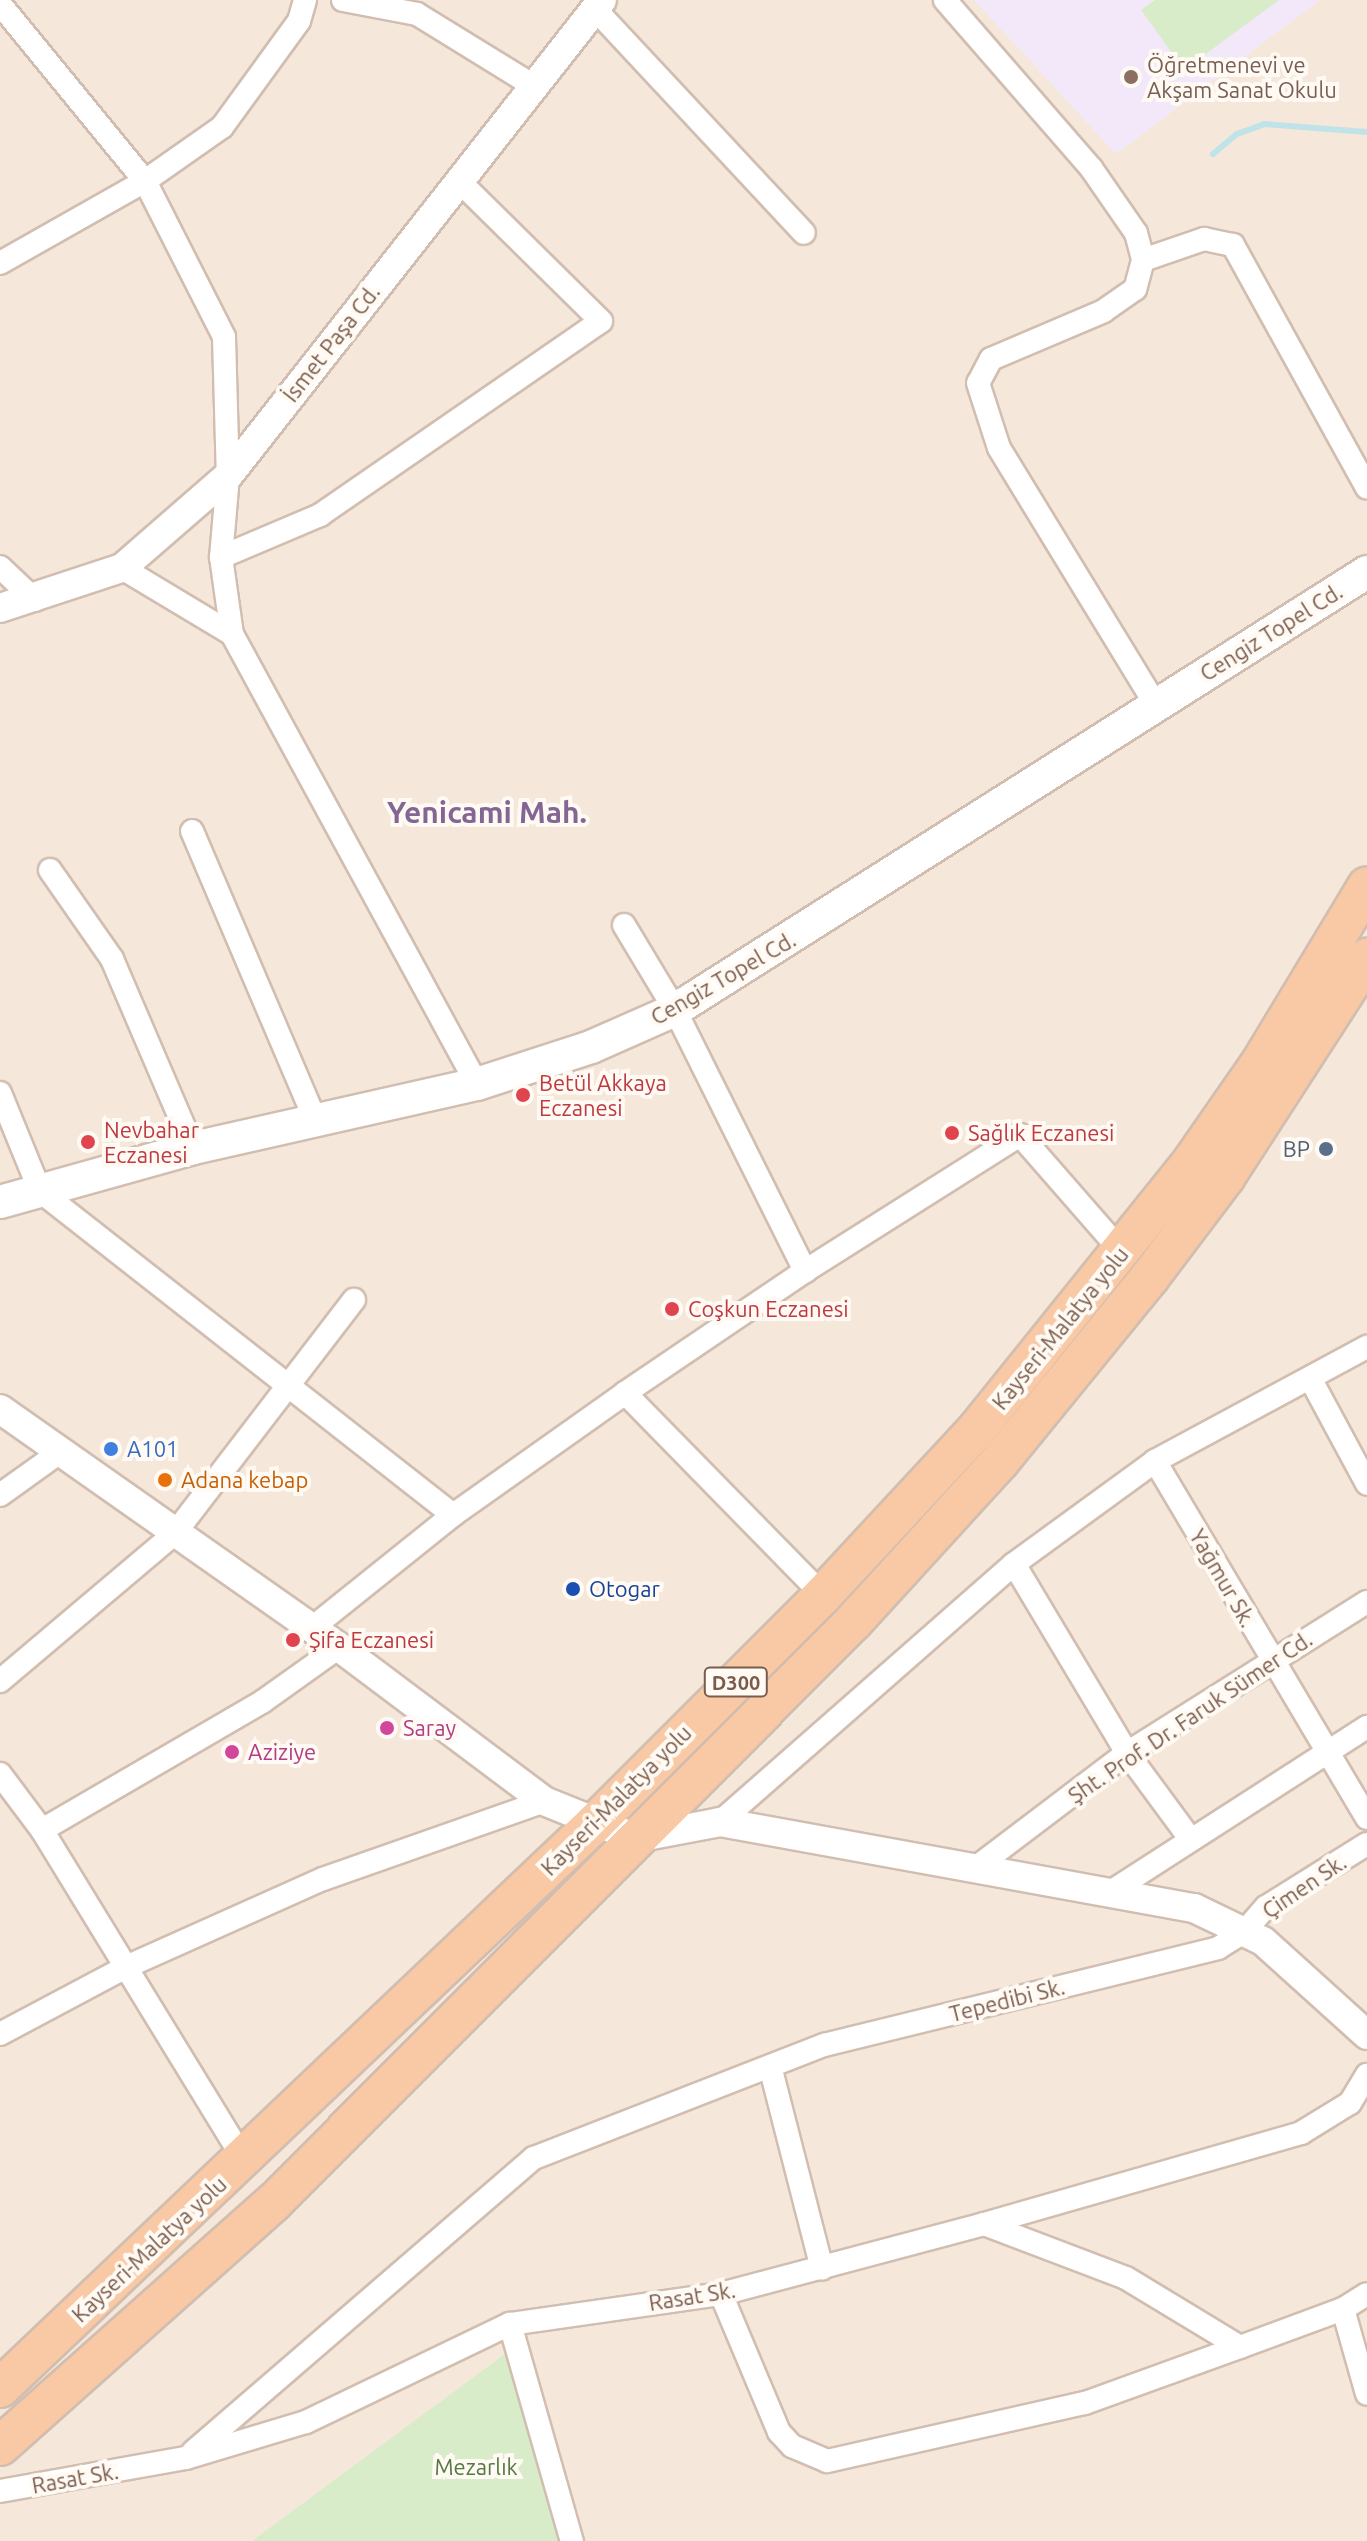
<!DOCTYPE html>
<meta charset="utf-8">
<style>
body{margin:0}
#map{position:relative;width:1367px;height:2541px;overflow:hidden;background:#fdf6ec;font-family:Ubuntu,sans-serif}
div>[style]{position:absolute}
.residential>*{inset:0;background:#f5e8da;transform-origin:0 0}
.education>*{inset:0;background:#f3e8fa}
.green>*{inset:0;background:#d8ecc9}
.stream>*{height:6px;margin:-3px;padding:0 3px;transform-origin:3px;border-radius:3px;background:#bfe3e8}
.roads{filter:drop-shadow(2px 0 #d1beb0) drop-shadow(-2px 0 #d1beb0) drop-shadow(0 2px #d1beb0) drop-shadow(0 -2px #d1beb0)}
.minor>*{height:22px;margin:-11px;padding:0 11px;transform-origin:11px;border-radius:11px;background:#fff}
.tertiary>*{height:28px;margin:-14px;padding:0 14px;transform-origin:14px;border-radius:14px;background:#fff}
.secondary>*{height:32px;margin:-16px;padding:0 16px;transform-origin:16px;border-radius:16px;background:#fff}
.trunk>*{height:38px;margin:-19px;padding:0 19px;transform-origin:19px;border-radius:19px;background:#f9c8a4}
.dots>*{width:22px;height:22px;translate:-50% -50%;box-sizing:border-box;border:4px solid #fffaf3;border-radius:50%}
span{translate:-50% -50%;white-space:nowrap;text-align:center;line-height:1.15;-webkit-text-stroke:8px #fffaf3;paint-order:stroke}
.shield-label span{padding:2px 6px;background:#fffaf3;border:2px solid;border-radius:6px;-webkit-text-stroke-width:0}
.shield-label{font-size:20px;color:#7a5c4d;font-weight:700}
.education-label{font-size:22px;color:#785e54}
.left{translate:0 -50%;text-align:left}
.street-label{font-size:22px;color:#7a5c4d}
.health-label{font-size:22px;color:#be3a42}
.service-label{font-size:22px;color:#4e5e75}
.right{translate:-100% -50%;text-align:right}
.shop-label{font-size:22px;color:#366cbe}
.food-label{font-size:22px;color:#c56008}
.transit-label{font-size:22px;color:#164399}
.hotel-label{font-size:22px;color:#b23c85}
.park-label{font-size:22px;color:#537a41}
.district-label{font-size:30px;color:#846695;font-weight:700}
</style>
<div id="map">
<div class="residential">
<div style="left:0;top:0;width:1367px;height:2541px"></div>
</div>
<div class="education">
<div style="clip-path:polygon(974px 0,1320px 0,1116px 154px)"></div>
</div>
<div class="green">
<div style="clip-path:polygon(1155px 0,1279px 0,1184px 70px,1141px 10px)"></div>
<div style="clip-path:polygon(517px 2345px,573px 2541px,252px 2541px)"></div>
</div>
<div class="stream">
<div style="left:1213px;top:154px;width:31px;rotate:-40deg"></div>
<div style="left:1237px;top:134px;width:29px;rotate:-20deg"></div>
<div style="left:1264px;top:124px;width:103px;rotate:4.4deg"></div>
</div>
<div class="roads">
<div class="minor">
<div style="left:343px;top:0;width:75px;rotate:10.7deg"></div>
<div style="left:417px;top:14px;width:137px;rotate:31.6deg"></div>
<div style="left:945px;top:0;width:223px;rotate:49deg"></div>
<div style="left:1091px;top:168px;width:79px;rotate:55.3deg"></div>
<div style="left:1136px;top:233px;width:28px;rotate:75deg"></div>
<div style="left:1143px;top:260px;width:30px;rotate:105deg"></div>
<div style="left:1135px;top:289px;width:38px;rotate:145deg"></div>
<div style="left:1104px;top:311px;width:123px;rotate:157deg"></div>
<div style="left:991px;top:359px;width:27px;rotate:118deg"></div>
<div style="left:978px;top:383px;width:68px;rotate:72.1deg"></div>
<div style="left:999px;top:448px;width:300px;rotate:58.6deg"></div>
<div style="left:0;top:4px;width:229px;rotate:50.7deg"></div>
<div style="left:145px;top:181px;width:175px;rotate:63.1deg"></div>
<div style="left:224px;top:337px;width:139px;rotate:88.4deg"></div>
<div style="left:228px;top:476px;width:81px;rotate:94.9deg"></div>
<div style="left:221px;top:557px;width:78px;rotate:81.9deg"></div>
<div style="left:232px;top:634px;width:512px;rotate:61.43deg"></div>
<div style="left:595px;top:9px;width:306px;rotate:47deg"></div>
<div style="left:1143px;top:260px;width:65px;rotate:-19deg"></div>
<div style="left:1204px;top:239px;width:30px;rotate:12deg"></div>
<div style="left:1233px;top:245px;width:277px;rotate:61.1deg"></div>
<div style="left:0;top:263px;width:167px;rotate:-29.5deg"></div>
<div style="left:145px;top:181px;width:94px;rotate:-35deg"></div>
<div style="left:222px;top:127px;width:131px;rotate:-54deg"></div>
<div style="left:299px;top:21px;width:22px;rotate:-74deg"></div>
<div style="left:221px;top:557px;width:108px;rotate:-23deg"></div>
<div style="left:320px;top:515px;width:341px;rotate:-34.6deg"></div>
<div style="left:601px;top:321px;width:201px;rotate:-135.4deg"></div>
<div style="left:0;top:567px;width:48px;rotate:43.3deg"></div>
<div style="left:122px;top:568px;width:128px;rotate:31deg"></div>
<div style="left:192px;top:831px;width:319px;rotate:66.9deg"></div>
<div style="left:50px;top:870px;width:108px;rotate:55.1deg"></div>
<div style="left:112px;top:959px;width:206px;rotate:66.8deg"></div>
<div style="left:624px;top:925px;width:99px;rotate:59deg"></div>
<div style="left:675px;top:1010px;width:292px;rotate:63.5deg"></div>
<div style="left:0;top:1093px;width:106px;rotate:67.8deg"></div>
<div style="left:40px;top:1191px;width:525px;rotate:38.11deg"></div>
<div style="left:1310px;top:1378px;width:120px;rotate:61.7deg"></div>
<div style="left:625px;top:1393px;width:283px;rotate:45.6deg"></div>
<div style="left:1155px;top:1461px;width:415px;rotate:59.3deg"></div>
<div style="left:0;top:1495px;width:74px;rotate:-35.6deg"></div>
<div style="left:1014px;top:1564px;width:220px;rotate:59.1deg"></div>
<div style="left:1127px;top:1753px;width:104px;rotate:53.6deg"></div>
<div style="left:312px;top:1628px;width:181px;rotate:-38.7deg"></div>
<div style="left:453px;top:1515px;width:211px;rotate:-35.3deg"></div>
<div style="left:625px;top:1393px;width:217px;rotate:-34.1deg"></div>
<div style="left:805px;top:1271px;width:254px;rotate:-32.3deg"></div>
<div style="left:1020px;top:1135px;width:157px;rotate:48.9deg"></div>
<div style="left:0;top:1681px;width:229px;rotate:-40.2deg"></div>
<div style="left:175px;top:1533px;width:294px;rotate:-52.5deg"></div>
<div style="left:0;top:1774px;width:70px;rotate:53.1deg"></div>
<div style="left:42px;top:1830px;width:387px;rotate:58.5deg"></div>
<div style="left:720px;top:1822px;width:391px;rotate:-41.3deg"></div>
<div style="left:1014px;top:1564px;width:175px;rotate:-36.1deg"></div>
<div style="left:1155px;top:1461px;width:241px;rotate:-28.3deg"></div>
<div style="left:42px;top:1830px;width:255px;rotate:-30.2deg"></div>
<div style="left:262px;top:1702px;width:95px;rotate:-35.5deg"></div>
<div style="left:978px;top:1866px;width:187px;rotate:-37.2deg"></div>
<div style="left:1127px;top:1753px;width:284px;rotate:-32.2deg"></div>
<div style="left:1109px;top:1893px;width:307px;rotate:-32.8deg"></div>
<div style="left:0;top:2034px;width:143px;rotate:-28deg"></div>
<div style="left:126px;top:1967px;width:216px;rotate:-24.1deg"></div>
<div style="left:323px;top:1879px;width:234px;rotate:-19.4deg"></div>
<div style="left:771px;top:2070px;width:205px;rotate:75.6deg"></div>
<div style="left:984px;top:2224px;width:330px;rotate:-16deg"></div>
<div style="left:1301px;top:2133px;width:57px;rotate:-31.5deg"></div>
<div style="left:1350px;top:2103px;width:33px;rotate:-59deg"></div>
<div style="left:721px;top:2294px;width:150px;rotate:67.2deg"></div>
<div style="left:779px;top:2432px;width:19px;rotate:47deg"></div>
<div style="left:792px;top:2446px;width:38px;rotate:23deg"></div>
<div style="left:827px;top:2461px;width:264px;rotate:-12.7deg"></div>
<div style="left:1085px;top:2403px;width:165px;rotate:-19.9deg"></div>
<div style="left:1343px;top:2309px;width:88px;rotate:74.2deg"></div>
<div style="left:510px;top:2324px;width:226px;rotate:74.1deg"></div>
<div style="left:193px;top:2452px;width:450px;rotate:-40.8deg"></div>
<div style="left:534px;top:2158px;width:311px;rotate:-21.3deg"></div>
<div style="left:824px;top:2045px;width:406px;rotate:-13.8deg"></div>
<div style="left:1218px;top:1948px;width:31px;rotate:-32deg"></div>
<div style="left:1244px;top:1932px;width:33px;rotate:-49deg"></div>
<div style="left:1266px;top:1907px;width:119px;rotate:-32deg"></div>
<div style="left:0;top:2491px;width:189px;rotate:-10.1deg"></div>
<div style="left:186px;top:2458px;width:125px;rotate:-16.7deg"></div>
<div style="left:306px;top:2422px;width:226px;rotate:-25.7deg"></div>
<div style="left:510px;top:2324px;width:213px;rotate:-8.1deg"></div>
<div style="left:721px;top:2294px;width:272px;rotate:-14.9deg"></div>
<div style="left:984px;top:2224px;width:152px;rotate:20.8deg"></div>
<div style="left:1126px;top:2278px;width:133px;rotate:31.2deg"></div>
<div style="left:1240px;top:2347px;width:110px;rotate:-20.3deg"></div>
<div style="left:1343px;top:2309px;width:28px;rotate:-32deg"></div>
</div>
<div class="tertiary">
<div style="left:0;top:608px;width:128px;rotate:-18.2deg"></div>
<div style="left:122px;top:568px;width:140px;rotate:-41deg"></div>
<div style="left:228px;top:476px;width:605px;rotate:-51.84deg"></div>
<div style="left:0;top:1409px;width:414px;rotate:35.1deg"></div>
<div style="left:339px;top:1647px;width:256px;rotate:36.9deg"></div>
<div style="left:544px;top:1801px;width:99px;rotate:21.9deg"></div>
<div style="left:636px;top:1838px;width:86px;rotate:-10.8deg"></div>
<div style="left:720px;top:1822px;width:482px;rotate:10.3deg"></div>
<div style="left:1194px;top:1908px;width:76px;rotate:25.6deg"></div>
<div style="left:1263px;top:1941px;width:140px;rotate:42.1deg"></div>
</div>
<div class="secondary">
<div style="left:0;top:1202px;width:200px;rotate:-15.6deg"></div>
<div style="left:193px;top:1148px;width:291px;rotate:-12.7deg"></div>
<div style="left:477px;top:1084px;width:120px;rotate:-18deg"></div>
<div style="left:591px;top:1047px;width:92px;rotate:-23.8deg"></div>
<div style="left:675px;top:1010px;width:819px;rotate:-32.33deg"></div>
</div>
<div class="trunk">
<div style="left:0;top:2388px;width:821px;rotate:-43.52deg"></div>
<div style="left:595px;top:1823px;width:322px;rotate:-45deg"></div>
<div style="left:823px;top:1595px;width:226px;rotate:-47.1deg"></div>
<div style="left:977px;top:1429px;width:345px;rotate:-51.2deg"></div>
<div style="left:1193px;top:1160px;width:119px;rotate:-55.2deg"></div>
<div style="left:1261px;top:1062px;width:205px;rotate:-58.9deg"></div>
<div style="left:0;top:2446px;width:367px;rotate:-41.7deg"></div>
<div style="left:274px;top:2202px;width:820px;rotate:-45.05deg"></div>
<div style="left:853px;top:1622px;width:218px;rotate:-47.6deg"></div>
<div style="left:1000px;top:1461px;width:237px;rotate:-50.8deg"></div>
<div style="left:1150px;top:1277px;width:126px;rotate:-53deg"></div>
<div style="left:1226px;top:1176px;width:260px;rotate:-57.1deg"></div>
</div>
</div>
<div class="dots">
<div style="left:1131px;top:77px;background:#8d6e63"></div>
<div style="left:523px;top:1095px;background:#e0444e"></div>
<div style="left:952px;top:1133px;background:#e0444e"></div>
<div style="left:88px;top:1142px;background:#e0444e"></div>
<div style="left:1326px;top:1149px;background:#5c6f8a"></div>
<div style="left:672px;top:1309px;background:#e0444e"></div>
<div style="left:111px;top:1449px;background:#3f7fe0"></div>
<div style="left:165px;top:1480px;background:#e8710a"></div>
<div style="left:573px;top:1589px;background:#1a4fb4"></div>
<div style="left:293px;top:1640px;background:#e0444e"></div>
<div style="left:387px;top:1728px;background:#d1479c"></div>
<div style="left:232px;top:1752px;background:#d1479c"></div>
</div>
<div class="shield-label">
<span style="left:736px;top:1682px">D300</span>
</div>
<div class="education-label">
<span class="left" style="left:1147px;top:77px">Öğretmenevi ve<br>Akşam Sanat Okulu</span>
</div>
<div class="street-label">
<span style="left:331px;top:343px;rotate:-52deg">İsmet Paşa Cd.</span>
<span style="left:1271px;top:632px;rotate:-32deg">Cengiz Topel Cd.</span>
<span style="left:723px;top:978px;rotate:-30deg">Cengiz Topel Cd.</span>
<span style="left:1060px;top:1328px;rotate:-51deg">Kayseri-Malatya yolu</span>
<span style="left:1223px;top:1578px;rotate:60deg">Yağmur Sk.</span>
<span style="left:1190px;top:1717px;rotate:-34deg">Şht. Prof. Dr. Faruk Sümer Cd.</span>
<span style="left:616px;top:1800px;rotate:-45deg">Kayseri-Malatya yolu</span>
<span style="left:1304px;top:1886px;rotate:-34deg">Çimen Sk.</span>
<span style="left:1007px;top:2000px;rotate:-14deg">Tepedibi Sk.</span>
<span style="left:149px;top:2249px;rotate:-43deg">Kayseri-Malatya yolu</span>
<span style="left:692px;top:2296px;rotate:-9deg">Rasat Sk.</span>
<span style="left:75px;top:2478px;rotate:-10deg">Rasat Sk.</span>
</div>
<div class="health-label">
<span class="left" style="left:539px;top:1095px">Betül Akkaya<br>Eczanesi</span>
<span class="left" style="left:104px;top:1142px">Nevbahar<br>Eczanesi</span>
<span class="left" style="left:968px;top:1133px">Sağlık Eczanesi</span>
<span class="left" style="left:688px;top:1309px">Coşkun Eczanesi</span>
<span class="left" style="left:309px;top:1640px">Şifa Eczanesi</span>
</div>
<div class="service-label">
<span class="right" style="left:1310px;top:1149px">BP</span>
</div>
<div class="shop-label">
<span class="left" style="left:127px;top:1449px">A101</span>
</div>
<div class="food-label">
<span class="left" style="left:181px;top:1480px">Adana kebap</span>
</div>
<div class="transit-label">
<span class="left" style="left:589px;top:1589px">Otogar</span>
</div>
<div class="hotel-label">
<span class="left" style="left:403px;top:1728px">Saray</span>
<span class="left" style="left:248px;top:1752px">Aziziye</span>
</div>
<div class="park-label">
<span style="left:476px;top:2467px">Mezarlık</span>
</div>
<div class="district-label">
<span style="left:487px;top:812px">Yenicami Mah.</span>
</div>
</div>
